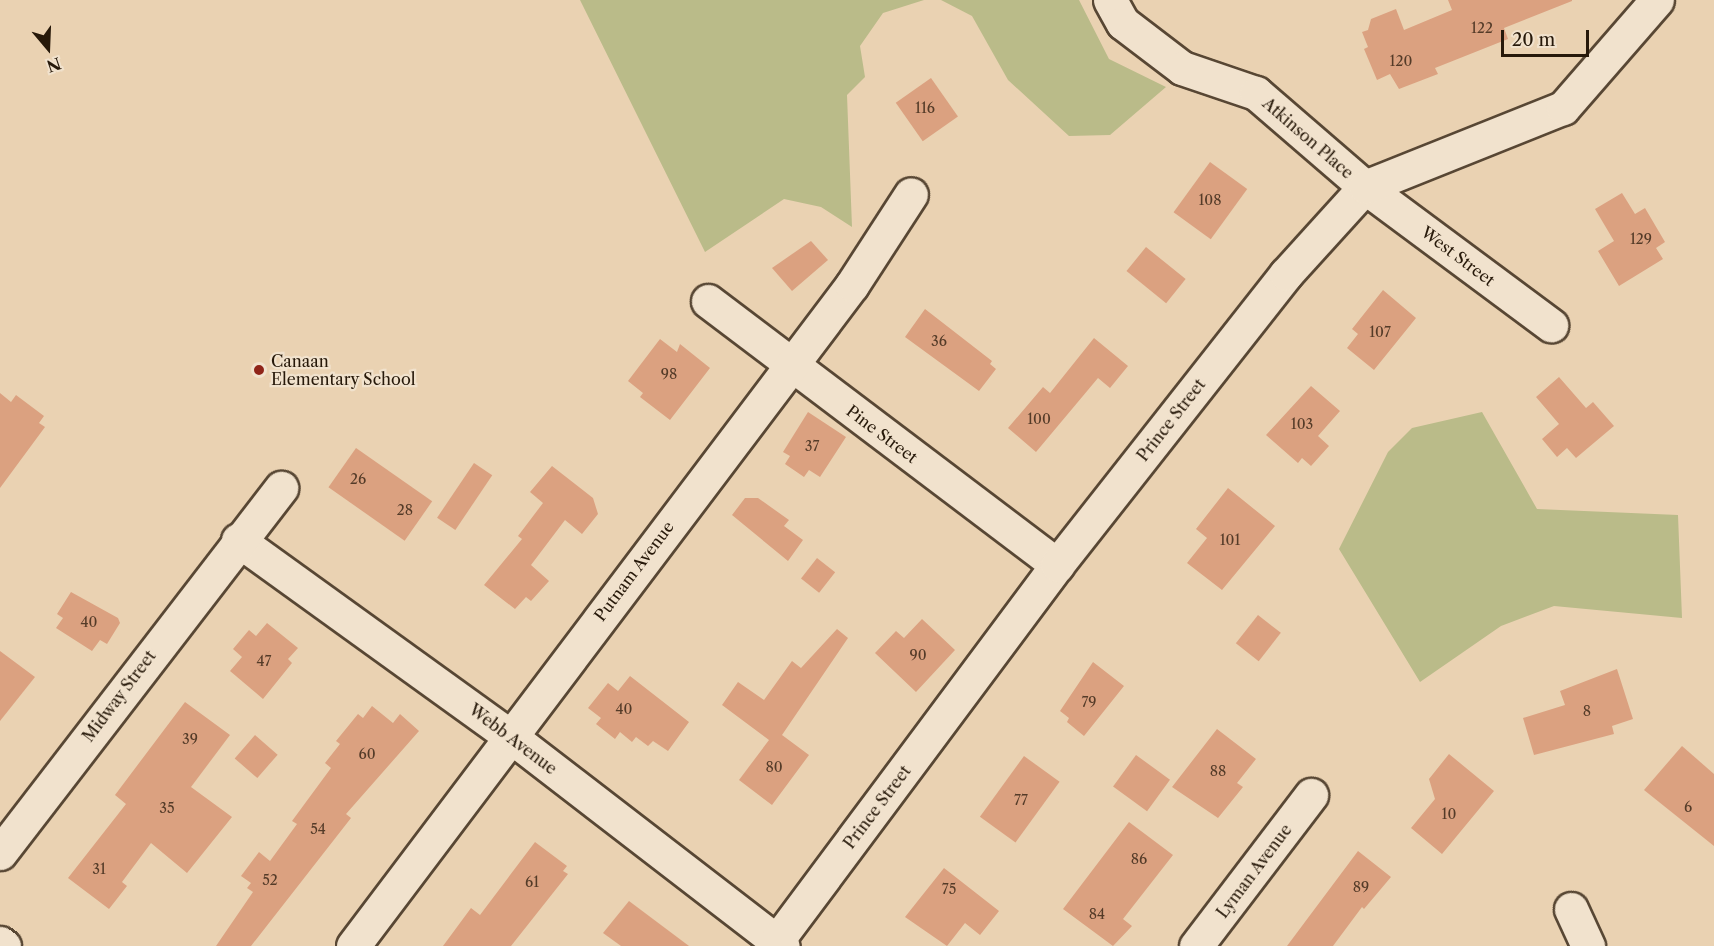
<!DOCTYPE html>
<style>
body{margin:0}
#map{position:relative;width:1714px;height:946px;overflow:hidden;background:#ead2b2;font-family:"Libre Caslon Text",serif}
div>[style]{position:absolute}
.green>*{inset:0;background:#babb89}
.building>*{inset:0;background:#dba180;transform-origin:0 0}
.roads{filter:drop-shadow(2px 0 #584734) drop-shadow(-2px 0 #584734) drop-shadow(0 2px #584734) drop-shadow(0 -2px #584734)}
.minor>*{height:33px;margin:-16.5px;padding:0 16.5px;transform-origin:16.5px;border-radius:16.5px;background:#f1e2cd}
.dots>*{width:16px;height:16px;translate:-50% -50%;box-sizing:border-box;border:3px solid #f1e2cd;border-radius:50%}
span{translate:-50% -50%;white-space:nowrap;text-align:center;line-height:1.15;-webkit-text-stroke:4.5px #f1e2cd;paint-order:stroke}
.number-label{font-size:14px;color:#543b28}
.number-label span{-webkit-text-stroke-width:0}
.street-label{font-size:16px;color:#27190a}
.poi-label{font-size:16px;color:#27190a}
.left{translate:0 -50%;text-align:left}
.north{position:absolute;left:18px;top:18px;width:60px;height:60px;-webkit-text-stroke:4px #f1e2cd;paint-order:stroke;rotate:161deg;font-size:16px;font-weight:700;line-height:24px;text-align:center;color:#27190a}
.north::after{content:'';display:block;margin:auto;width:21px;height:27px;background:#27190a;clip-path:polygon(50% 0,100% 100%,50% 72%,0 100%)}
.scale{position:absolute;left:1501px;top:30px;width:88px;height:27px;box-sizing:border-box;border:3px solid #27190a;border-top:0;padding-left:8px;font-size:18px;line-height:21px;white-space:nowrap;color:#27190a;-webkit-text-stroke:4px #f1e2cd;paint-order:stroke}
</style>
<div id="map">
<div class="green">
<div style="clip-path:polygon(580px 0,924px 0,883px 13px,860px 46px,865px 77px,847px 95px,852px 227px,821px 207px,784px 199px,705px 252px)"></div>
<div style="clip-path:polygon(941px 0,1079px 0,1109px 59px,1166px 87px,1110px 135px,1069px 136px,1008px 80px,972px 16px)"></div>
<div style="clip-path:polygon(1482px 412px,1537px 509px,1678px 515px,1682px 618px,1554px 606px,1501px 626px,1420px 682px,1339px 549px,1388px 452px,1412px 428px)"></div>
</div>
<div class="building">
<div style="clip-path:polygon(1448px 0,1572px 0,1572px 1px,1504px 28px,1508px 39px,1435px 68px,1438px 74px,1399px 89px,1390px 74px,1377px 80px,1364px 49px,1368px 47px,1362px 32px,1368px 30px,1371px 19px,1396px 9px,1404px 30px,1452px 10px)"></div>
<div style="left:931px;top:78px;width:47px;height:43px;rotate:55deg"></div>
<div style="left:1210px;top:162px;width:46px;height:62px;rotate:36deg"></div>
<div style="clip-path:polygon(1622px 193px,1635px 214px,1645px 208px,1665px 242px,1656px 248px,1663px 259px,1619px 286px,1598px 251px,1614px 241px,1595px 209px)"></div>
<div style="clip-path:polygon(811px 241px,828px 260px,792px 291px,772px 268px)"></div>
<div style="left:1146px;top:247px;width:51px;height:31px;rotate:39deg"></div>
<div style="clip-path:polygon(1383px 290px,1416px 318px,1374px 370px,1347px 348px,1358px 334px,1352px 329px)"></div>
<div style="clip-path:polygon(925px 309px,992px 361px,990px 364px,996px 369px,979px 391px,905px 337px)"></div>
<div style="clip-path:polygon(1094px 338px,1128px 366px,1110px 388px,1098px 378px,1036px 452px,1008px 428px,1043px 387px,1050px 393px)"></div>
<div style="clip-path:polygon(660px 339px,677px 352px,680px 344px,710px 368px,670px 420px,640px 397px,643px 393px,628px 381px)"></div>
<div style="clip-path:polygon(1559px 377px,1586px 408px,1593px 402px,1614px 426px,1576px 458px,1567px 448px,1557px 457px,1542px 439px,1559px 424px,1536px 397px)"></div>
<div style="clip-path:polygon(1311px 386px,1340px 411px,1318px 436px,1329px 446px,1311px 466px,1302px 458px,1298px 463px,1266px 435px)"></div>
<div style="clip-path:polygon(0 393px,11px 402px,16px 395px,44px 416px,39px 423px,45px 427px,0 488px)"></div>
<div style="clip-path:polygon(808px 412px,846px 437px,820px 477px,809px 470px,804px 477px,785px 464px,790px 456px,783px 452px)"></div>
<div style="left:356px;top:448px;width:93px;height:48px;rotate:35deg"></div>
<div style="left:474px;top:463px;width:22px;height:66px;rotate:34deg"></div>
<div style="clip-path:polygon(552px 466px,593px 498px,598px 514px,582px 534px,565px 520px,531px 565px,549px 581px,531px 601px,526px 597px,515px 609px,484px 585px,522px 539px,518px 536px,543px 503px,530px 492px)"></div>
<div style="clip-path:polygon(1228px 488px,1275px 526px,1222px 590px,1187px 563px,1207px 538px,1196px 529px)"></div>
<div style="clip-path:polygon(745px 498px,758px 498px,789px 520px,784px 526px,803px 540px,788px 561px,732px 515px)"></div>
<div style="left:817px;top:558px;width:23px;height:26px;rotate:38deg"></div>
<div style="clip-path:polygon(71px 592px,118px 618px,120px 623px,107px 644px,100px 640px,92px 651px,56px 628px,63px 618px,57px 614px)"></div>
<div style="left:1258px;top:615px;width:29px;height:36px;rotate:38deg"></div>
<div style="clip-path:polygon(922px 619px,955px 650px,916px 692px,875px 653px,896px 631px,904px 638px)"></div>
<div style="clip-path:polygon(267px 623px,298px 648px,288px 659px,292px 663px,263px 699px,230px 671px,242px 657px,233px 649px,249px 630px,256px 636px)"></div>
<div style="clip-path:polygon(837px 629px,848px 638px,782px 735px,809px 755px,772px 805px,739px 780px,769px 740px,722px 705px,738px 682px,764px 700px,792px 661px,801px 668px)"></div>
<div style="clip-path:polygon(0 651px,35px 677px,0 721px)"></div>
<div style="clip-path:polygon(1093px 662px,1124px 686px,1084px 736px,1067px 722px,1069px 718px,1060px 711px)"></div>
<div style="clip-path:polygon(1617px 669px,1633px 719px,1612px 726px,1614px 734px,1534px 755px,1523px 718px,1565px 705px,1560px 691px)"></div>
<div style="clip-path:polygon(630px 676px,689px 722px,668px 751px,653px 741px,648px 746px,636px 737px,632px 742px,620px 732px,615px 739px,596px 724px,601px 718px,588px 708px,608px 683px,618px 691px)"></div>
<div style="clip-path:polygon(185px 702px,230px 735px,191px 787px,232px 817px,187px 873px,151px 843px,122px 882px,127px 886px,109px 909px,68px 878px,126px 804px,115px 795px)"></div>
<div style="clip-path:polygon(372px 706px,393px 723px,400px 714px,419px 731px,346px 814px,351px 818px,251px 946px,216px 946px,253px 892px,247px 888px,251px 883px,241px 876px,259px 852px,270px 861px,297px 824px,292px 821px,331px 768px,325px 763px,340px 744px,336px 741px,358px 714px,363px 718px)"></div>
<div style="clip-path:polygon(1217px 729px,1256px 759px,1237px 783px,1243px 787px,1218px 818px,1172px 787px)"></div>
<div style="left:255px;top:735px;width:30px;height:31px;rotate:41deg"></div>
<div style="clip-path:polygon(1682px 746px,1714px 774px,1714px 846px,1644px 790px)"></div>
<div style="clip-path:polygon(1449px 754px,1494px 791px,1442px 854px,1411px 828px,1435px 799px,1429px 779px)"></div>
<div style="left:1136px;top:755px;width:42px;height:39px;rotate:36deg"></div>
<div style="left:1024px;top:756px;width:44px;height:75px;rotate:36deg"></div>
<div style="clip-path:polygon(1129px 822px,1173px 855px,1123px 919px,1132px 926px,1113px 946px,1063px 909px)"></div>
<div style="clip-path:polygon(535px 842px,567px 866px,563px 871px,568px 874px,511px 946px,443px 946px,471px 908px,480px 915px)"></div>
<div style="clip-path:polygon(1358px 851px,1391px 877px,1364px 909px,1362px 907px,1333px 946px,1287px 946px)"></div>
<div style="clip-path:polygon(944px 868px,999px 911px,980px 935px,965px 923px,947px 946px,905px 917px)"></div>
<div style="clip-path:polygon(629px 901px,689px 946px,621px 946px,603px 933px)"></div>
</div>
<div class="roads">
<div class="minor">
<div style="left:1110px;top:0;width:26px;rotate:61deg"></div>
<div style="left:1123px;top:23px;width:74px;rotate:37.3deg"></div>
<div style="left:1182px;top:68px;width:78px;rotate:18.7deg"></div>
<div style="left:1256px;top:93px;width:144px;rotate:40.8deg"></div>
<div style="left:1365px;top:187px;width:232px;rotate:36.6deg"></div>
<div style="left:708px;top:301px;width:438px;rotate:37.1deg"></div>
<div style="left:238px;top:540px;width:335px;rotate:35.8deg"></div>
<div style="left:510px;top:736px;width:344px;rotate:37.6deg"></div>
<div style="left:0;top:853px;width:461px;rotate:-52.4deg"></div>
<div style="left:1571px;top:909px;width:41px;rotate:65.3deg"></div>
<div style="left:0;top:943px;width:5px;rotate:37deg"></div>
<div style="left:353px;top:946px;width:828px;rotate:-52.95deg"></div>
<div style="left:852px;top:285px;width:108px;rotate:-57deg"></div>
<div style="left:773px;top:946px;width:475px;rotate:-53.3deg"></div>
<div style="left:1057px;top:565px;width:370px;rotate:-51.8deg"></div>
<div style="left:1286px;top:274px;width:118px;rotate:-47.8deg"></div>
<div style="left:1365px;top:187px;width:213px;rotate:-21.8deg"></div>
<div style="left:1563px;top:108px;width:143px;rotate:-49deg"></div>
<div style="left:1196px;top:946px;width:190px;rotate:-52.7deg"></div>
</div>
</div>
<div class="dots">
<div style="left:259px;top:370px;background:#8f2418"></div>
</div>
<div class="number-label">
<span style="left:1482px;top:28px">122</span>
<span style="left:1401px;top:61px">120</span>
<span style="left:925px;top:108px">116</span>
<span style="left:1210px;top:200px">108</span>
<span style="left:1641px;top:239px">129</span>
<span style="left:1380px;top:332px">107</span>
<span style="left:939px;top:341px">36</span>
<span style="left:669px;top:374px">98</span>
<span style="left:1039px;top:419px">100</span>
<span style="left:1302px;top:424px">103</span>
<span style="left:812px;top:446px">37</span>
<span style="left:358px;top:479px">26</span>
<span style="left:405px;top:510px">28</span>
<span style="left:1230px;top:540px">101</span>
<span style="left:89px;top:622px">40</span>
<span style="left:918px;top:655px">90</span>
<span style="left:264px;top:661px">47</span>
<span style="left:1089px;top:702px">79</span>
<span style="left:624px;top:709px">40</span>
<span style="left:1587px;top:711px">8</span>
<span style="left:190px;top:739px">39</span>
<span style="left:367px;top:754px">60</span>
<span style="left:774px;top:767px">80</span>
<span style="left:1218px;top:771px">88</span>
<span style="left:1021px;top:800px">77</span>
<span style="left:1688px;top:807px">6</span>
<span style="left:167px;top:808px">35</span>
<span style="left:1449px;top:814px">10</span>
<span style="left:318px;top:829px">54</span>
<span style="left:1139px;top:859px">86</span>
<span style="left:99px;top:869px">31</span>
<span style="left:270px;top:880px">52</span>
<span style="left:532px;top:882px">61</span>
<span style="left:1361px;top:887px">89</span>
<span style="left:949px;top:889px">75</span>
<span style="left:1097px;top:914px">84</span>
</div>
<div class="street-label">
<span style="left:1308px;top:138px;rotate:41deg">Atkinson Place</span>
<span style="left:1458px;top:256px;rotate:37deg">West Street</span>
<span style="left:1171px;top:420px;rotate:-52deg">Prince Street</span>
<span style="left:882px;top:434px;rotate:37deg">Pine Street</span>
<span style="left:634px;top:571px;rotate:-53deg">Putnam Avenue</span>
<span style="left:119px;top:696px;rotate:-53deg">Midway Street</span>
<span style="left:513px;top:739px;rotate:37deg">Webb Avenue</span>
<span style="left:877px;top:807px;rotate:-53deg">Prince Street</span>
<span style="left:1254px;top:871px;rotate:-53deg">Lyman Avenue</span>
</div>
<div class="poi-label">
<span class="left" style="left:271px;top:370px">Canaan<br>Elementary School</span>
</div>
<div class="north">N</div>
<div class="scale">20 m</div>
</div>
